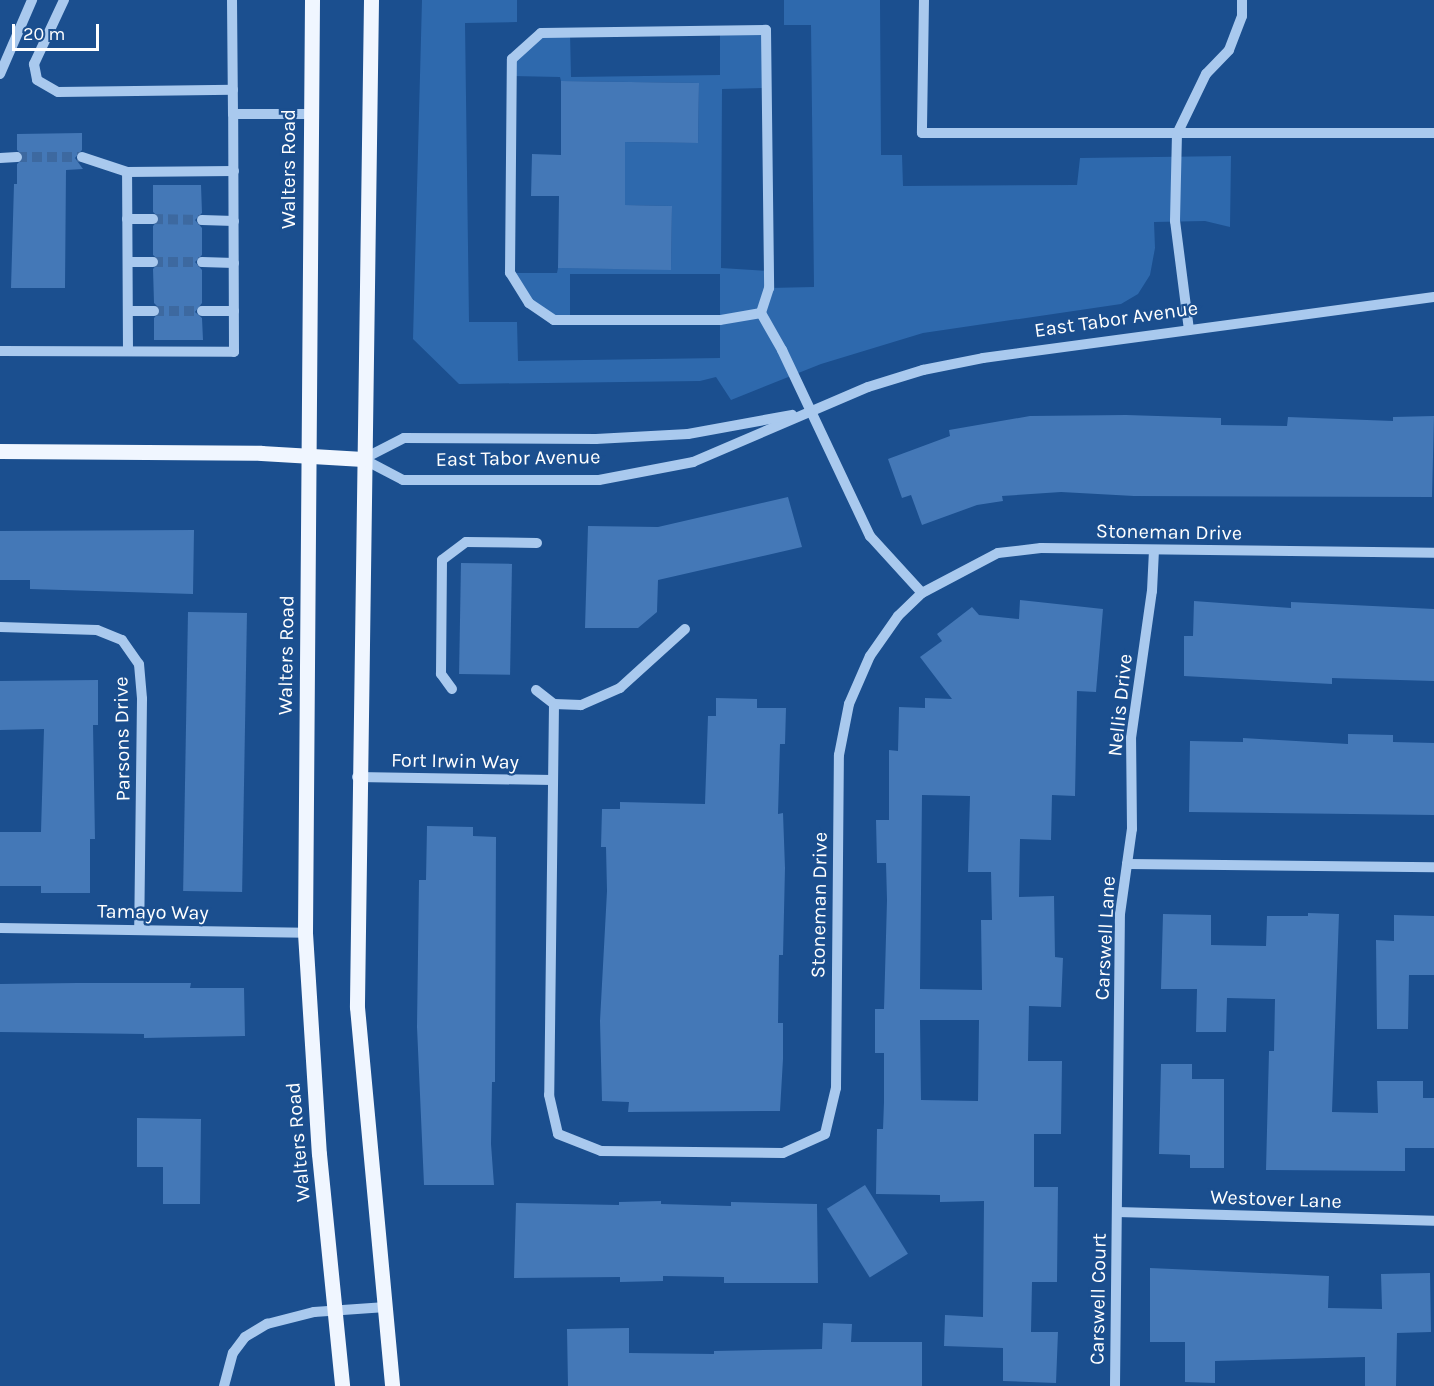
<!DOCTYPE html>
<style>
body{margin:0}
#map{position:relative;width:1434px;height:1386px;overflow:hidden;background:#1b4f8f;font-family:Karla,sans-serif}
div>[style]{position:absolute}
.green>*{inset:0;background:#2e69ad}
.building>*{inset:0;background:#4478b7;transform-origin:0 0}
.minor-tunnel>*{height:10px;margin-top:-5px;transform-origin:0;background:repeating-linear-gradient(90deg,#3d69a0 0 10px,transparent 0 15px)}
.minor>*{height:10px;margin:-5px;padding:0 5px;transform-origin:5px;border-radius:5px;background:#a9c9ee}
.major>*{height:15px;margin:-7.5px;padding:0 7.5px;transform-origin:7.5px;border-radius:7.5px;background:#f0f6ff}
span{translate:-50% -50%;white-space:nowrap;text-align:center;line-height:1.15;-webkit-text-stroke:4.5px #1b4f8f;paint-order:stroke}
.street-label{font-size:20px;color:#fff}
.scale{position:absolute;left:12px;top:24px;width:87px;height:27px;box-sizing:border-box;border:3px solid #fff;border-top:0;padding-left:8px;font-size:18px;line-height:21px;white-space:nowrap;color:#fff;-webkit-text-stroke:4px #1b4f8f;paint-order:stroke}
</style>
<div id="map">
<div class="green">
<div style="clip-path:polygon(422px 0,517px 0,517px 22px,465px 23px,469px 322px,517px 322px,518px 361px,720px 358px,720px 274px,570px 274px,570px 320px,554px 320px,529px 303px,510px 273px,557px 273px,558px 268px,671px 269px,672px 206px,625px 205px,625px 142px,698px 143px,699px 83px,561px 81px,560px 77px,512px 76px,512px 59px,541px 33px,570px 33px,571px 77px,720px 75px,720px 30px,766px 30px,766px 88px,722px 89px,721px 268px,768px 271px,769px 288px,814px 287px,811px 25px,784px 25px,784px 0,880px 0,881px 155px,902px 155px,903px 186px,1077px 185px,1080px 158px,1231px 156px,1230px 227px,1205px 221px,1154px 222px,1155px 248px,1150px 275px,1138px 294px,1121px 304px,923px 333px,821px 364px,731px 400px,716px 377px,700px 381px,459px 384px,413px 339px)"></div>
</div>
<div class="building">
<div style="clip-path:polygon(561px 81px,699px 83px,698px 143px,625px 142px,625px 205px,672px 206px,671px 270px,558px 268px,559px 196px,531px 196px,532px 154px,561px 155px)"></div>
<div style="clip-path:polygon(82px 133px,82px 150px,75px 158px,83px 169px,66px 170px,65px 288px,11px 288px,14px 184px,17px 184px,17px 164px,24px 157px,17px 150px,17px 134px)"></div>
<div style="clip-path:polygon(153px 185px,201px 185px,202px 213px,195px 220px,202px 228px,202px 255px,195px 262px,202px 270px,202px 303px,195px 312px,202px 318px,203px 340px,154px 340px,154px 318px,161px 310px,154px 303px,153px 269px,160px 261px,153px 255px,153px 226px,160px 218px,153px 212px)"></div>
<div style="clip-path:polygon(1126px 415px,1221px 418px,1221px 425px,1287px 426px,1288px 417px,1393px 421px,1393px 417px,1434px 416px,1432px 497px,1134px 496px,1061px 492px,1002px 496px,1003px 501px,977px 505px,922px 525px,911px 495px,902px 498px,888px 459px,950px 436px,949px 430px,1030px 416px)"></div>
<div style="clip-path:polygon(788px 497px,802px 547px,658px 580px,657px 612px,638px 628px,585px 628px,588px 526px,658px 527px)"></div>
<div style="clip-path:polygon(194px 530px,193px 594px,30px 589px,30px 580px,0 580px,0 531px)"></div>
<div style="left:461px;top:563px;width:51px;height:111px;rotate:1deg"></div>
<div style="clip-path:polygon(evenodd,1020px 600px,1103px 609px,1096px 692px,1077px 691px,1075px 796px,1052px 795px,1051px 840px,1020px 839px,1019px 897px,1054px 896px,1055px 957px,1063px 958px,1061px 1007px,1029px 1006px,1028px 1061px,1062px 1061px,1061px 1134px,1034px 1134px,1034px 1187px,1058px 1187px,1057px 1282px,1032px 1282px,1031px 1332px,1058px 1332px,1056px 1383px,1003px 1381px,1003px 1348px,944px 1346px,945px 1315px,983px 1317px,984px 1201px,940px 1202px,940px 1195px,876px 1194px,877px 1129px,883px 1129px,884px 1102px,884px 1053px,875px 1053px,875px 1009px,884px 1009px,887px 900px,886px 863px,877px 863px,876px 820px,889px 820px,889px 750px,898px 751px,899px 707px,925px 708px,925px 698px,952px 699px,920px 657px,942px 641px,937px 634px,972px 607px,979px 615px,1019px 619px,1020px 600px,922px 795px,970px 796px,968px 872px,991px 872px,992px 920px,981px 920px,982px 990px,920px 989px,922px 795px,1020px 600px,920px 1020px,979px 1020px,978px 1101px,921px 1100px,920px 1020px)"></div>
<div style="clip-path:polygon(1194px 601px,1291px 608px,1291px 602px,1434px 609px,1434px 681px,1332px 678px,1332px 684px,1184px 676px,1184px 636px,1193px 636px)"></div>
<div style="left:188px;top:612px;width:59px;height:279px;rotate:1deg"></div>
<div style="clip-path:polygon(98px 680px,98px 725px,93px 725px,95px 839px,90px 839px,90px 893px,41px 893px,41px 886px,0 886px,0 832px,41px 832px,44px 729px,0 730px,0 681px)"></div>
<div style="clip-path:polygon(716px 698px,757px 699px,757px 708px,786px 708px,785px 744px,780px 744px,778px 814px,783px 813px,785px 868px,783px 955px,779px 955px,778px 1023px,783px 1023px,783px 1059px,780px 1111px,628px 1112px,629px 1102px,602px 1101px,600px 1021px,607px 891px,606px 847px,601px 847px,602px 809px,620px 809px,620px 802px,705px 804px,708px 716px,716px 716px)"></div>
<div style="clip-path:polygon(1348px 734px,1393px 735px,1393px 742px,1434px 743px,1434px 815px,1189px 812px,1190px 741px,1243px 742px,1243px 738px,1348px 744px)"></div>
<div style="clip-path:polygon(427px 826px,473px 827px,473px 836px,496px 837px,495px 1082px,492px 1082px,491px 1144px,494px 1185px,424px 1185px,417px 1027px,419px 880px,426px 880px)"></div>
<div style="clip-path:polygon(1308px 913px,1339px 914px,1332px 1112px,1378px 1113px,1377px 1081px,1423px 1081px,1423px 1098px,1434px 1098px,1434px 1148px,1405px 1148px,1405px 1171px,1266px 1170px,1269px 1051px,1274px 1051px,1275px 999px,1227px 998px,1226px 1032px,1196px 1032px,1197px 989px,1161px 989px,1163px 914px,1211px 915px,1211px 945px,1266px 946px,1267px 916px,1308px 916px)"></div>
<div style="clip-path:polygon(1394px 915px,1434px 916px,1434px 975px,1409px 975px,1408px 1029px,1377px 1029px,1376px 940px,1394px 941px)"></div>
<div style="clip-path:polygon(77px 983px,191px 983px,190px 988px,244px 988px,245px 1036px,144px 1038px,144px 1034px,0 1032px,0 984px)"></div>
<div style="clip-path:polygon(1161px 1064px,1192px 1064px,1192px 1079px,1224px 1079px,1224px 1168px,1190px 1168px,1190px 1155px,1159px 1154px)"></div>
<div style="clip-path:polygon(137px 1118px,201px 1119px,200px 1204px,163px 1204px,163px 1167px,137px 1167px)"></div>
<div style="left:865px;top:1185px;width:81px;height:45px;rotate:58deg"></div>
<div style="clip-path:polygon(661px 1201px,661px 1204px,731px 1206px,731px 1202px,817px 1204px,818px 1283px,724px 1283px,724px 1277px,663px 1276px,663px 1281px,620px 1282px,620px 1277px,514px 1278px,516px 1203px,619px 1205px,619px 1202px)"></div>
<div style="clip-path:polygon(1150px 1268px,1329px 1276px,1328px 1308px,1382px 1309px,1381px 1274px,1430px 1273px,1431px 1332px,1397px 1333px,1396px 1386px,1365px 1386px,1365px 1357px,1215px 1361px,1215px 1383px,1185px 1382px,1185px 1342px,1150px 1342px)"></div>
<div style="clip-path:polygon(823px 1323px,852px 1324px,851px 1342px,922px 1342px,922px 1386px,568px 1386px,567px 1329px,629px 1328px,629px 1353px,714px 1354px,714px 1351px,822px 1349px)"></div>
</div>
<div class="minor-tunnel">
<div style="left:17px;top:157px;width:65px"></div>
<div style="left:153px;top:219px;width:49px;rotate:1.2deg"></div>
<div style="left:153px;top:262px;width:49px"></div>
<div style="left:154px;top:311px;width:48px"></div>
</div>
<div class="minor">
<div style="left:64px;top:0;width:71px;rotate:115.1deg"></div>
<div style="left:34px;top:64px;width:16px;rotate:79deg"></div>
<div style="left:37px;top:80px;width:24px;rotate:30deg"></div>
<div style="left:58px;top:92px;width:175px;rotate:-0.7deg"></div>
<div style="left:232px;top:0;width:114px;rotate:89.5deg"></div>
<div style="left:924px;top:0;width:133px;rotate:90.9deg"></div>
<div style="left:922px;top:133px;width:512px"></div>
<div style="left:0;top:74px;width:81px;rotate:-66.6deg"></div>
<div style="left:82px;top:157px;width:47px;rotate:18.4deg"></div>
<div style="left:0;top:158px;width:17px;rotate:-3deg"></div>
<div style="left:127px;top:219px;width:26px"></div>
<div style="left:202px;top:220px;width:32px;rotate:2deg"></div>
<div style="left:128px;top:262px;width:25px"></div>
<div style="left:202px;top:262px;width:32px;rotate:2deg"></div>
<div style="left:128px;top:311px;width:26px"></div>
<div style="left:202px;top:311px;width:32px"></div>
<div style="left:761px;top:313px;width:42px;rotate:170.3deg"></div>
<div style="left:720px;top:320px;width:166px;rotate:180deg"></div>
<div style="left:554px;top:320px;width:30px;rotate:-146deg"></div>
<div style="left:529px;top:303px;width:36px;rotate:-122deg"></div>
<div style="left:510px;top:273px;width:214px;rotate:-89.5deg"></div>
<div style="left:512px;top:59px;width:39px;rotate:-42deg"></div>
<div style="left:541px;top:33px;width:225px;rotate:-0.8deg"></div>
<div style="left:766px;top:30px;width:258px;rotate:89.3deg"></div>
<div style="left:769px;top:288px;width:26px;rotate:108deg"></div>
<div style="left:761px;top:313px;width:43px;rotate:60.4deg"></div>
<div style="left:782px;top:350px;width:206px;rotate:64.7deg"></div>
<div style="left:870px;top:536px;width:77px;rotate:47.6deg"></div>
<div style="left:1189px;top:330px;width:110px;rotate:-97.3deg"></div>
<div style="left:1175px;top:221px;width:87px;rotate:-88.7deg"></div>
<div style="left:1177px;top:134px;width:67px;rotate:-64.2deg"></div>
<div style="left:1206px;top:74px;width:33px;rotate:-46deg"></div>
<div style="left:1229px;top:50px;width:36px;rotate:-69deg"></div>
<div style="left:1242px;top:16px;width:16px;rotate:-90deg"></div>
<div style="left:0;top:351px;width:234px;rotate:0.2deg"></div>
<div style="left:234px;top:352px;width:238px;rotate:-90.2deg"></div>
<div style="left:233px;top:114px;width:76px"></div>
<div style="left:128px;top:351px;width:179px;rotate:-90.3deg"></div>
<div style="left:127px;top:172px;width:107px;rotate:-0.5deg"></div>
<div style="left:363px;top:459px;width:45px;rotate:27.7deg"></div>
<div style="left:403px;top:480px;width:196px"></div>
<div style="left:599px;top:480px;width:96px;rotate:-10.8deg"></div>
<div style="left:693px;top:462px;width:190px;rotate:-23.2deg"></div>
<div style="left:868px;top:387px;width:58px;rotate:-17.2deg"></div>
<div style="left:923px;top:370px;width:61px;rotate:-11.3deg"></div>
<div style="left:983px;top:358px;width:455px;rotate:-7.7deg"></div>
<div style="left:363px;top:459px;width:46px;rotate:-27.1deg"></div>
<div style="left:404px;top:438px;width:192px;rotate:0.3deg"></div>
<div style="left:596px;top:439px;width:92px;rotate:-3.1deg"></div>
<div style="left:688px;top:434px;width:106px;rotate:-10.4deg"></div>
<div style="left:0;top:627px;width:97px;rotate:1.8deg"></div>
<div style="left:97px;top:630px;width:27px;rotate:22deg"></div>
<div style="left:122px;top:640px;width:29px;rotate:55deg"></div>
<div style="left:139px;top:664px;width:35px;rotate:85deg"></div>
<div style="left:142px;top:699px;width:231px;rotate:90.7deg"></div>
<div style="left:685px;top:629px;width:88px;rotate:137.8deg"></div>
<div style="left:620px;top:688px;width:43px;rotate:156.4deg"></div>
<div style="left:581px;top:705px;width:27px;rotate:-178deg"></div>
<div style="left:554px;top:704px;width:391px;rotate:90.7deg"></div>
<div style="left:549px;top:1095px;width:40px;rotate:77deg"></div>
<div style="left:558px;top:1134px;width:46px;rotate:21.6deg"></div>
<div style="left:601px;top:1151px;width:182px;rotate:0.6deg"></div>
<div style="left:783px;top:1153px;width:46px;rotate:-24.3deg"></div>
<div style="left:825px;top:1134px;width:47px;rotate:-76.6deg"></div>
<div style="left:836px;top:1088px;width:333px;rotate:-89.5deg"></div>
<div style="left:839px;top:755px;width:52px;rotate:-78.9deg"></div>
<div style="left:849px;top:704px;width:52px;rotate:-66.4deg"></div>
<div style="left:870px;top:656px;width:49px;rotate:-55deg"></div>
<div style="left:898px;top:616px;width:33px;rotate:-44deg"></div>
<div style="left:922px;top:593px;width:86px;rotate:-27.8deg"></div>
<div style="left:998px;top:553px;width:43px;rotate:-6.6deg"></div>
<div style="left:1041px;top:548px;width:393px;rotate:0.7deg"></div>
<div style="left:452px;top:689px;width:19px;rotate:-126deg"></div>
<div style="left:441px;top:674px;width:114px;rotate:-89.5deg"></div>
<div style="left:442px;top:560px;width:30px;rotate:-37deg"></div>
<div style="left:466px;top:542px;width:71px;rotate:0.8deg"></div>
<div style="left:536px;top:690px;width:23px;rotate:38deg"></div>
<div style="left:357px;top:777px;width:196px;rotate:0.9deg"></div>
<div style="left:1127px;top:864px;width:35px;rotate:-82deg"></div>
<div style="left:1132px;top:829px;width:91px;rotate:-90.6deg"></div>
<div style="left:1131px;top:738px;width:148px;rotate:-81.9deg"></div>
<div style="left:1152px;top:591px;width:41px;rotate:-87.2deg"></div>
<div style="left:0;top:928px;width:305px;rotate:0.9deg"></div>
<div style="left:1117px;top:1212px;width:317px;rotate:1.6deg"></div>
<div style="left:224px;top:1386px;width:34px;rotate:-75deg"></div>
<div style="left:233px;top:1353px;width:20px;rotate:-53deg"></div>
<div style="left:245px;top:1337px;width:26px;rotate:-31deg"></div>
<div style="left:267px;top:1324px;width:49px;rotate:-14.3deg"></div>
<div style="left:314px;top:1312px;width:72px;rotate:-4deg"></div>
<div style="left:1115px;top:1386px;width:472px;rotate:-89.4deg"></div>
<div style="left:1120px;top:914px;width:50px;rotate:-82deg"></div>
<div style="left:1127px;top:864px;width:307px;rotate:0.6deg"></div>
</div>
<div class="major">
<div style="left:312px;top:0;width:933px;rotate:90.43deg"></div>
<div style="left:305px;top:933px;width:221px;rotate:86.4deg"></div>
<div style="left:319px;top:1154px;width:233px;rotate:84.3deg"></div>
<div style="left:371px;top:0;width:1007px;rotate:90.8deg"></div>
<div style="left:357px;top:1007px;width:381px;rotate:84.7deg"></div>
<div style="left:0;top:451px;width:261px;rotate:0.4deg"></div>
<div style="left:261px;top:453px;width:102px;rotate:3.4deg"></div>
</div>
<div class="street-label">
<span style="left:288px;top:169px;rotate:-90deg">Walters Road</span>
<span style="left:1116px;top:319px;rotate:-8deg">East Tabor Avenue</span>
<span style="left:518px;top:458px;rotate:-1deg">East Tabor Avenue</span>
<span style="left:1169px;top:532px;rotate:1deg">Stoneman Drive</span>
<span style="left:286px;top:655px;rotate:-89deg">Walters Road</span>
<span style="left:1120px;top:705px;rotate:-84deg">Nellis Drive</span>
<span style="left:122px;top:739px;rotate:-91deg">Parsons Drive</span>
<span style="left:455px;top:761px;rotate:1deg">Fort Irwin Way</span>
<span style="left:819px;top:905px;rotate:-89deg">Stoneman Drive</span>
<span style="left:153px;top:912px;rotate:1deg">Tamayo Way</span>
<span style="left:1105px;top:938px;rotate:-87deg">Carswell Lane</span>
<span style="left:298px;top:1142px;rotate:-95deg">Walters Road</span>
<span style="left:1276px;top:1199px;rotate:2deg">Westover Lane</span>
<span style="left:1098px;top:1299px;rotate:-89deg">Carswell Court</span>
</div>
<div class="scale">20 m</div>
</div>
